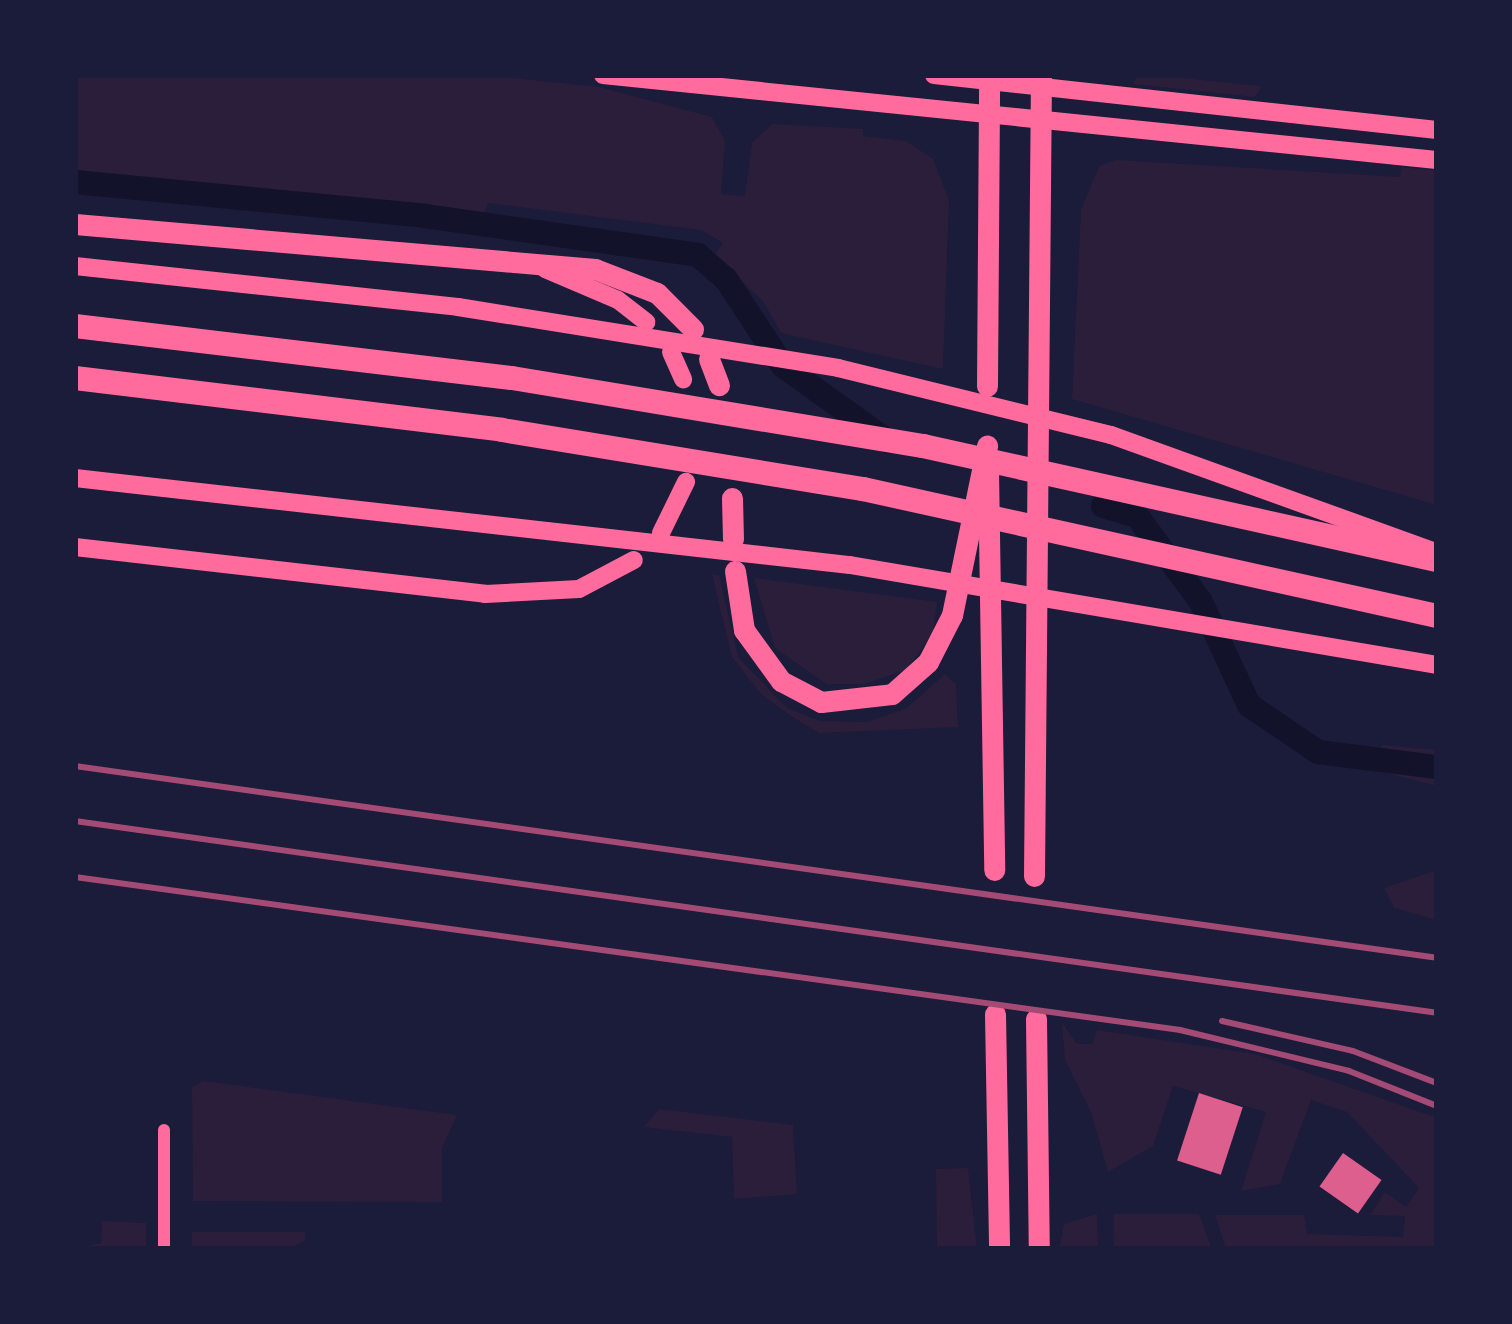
<!DOCTYPE html>
<style>
body{margin:0}
#map{position:relative;width:1512px;height:1324px;overflow:hidden;background:#1b1b3a;font-family:Commissioner,sans-serif}
div>[style]{position:absolute}
.green>*{inset:0;background:#2a1e3b}
.canal>*{height:24px;margin:-12px;padding:0 12px;transform-origin:12px;border-radius:12px;background:#12122b}
.building>*{inset:0;background:#dd5f8e;transform-origin:0 0}
.minor>*{height:12px;margin:-6px;padding:0 6px;transform-origin:6px;border-radius:6px;background:#ff6b9d}
.secondary>*{height:18px;margin:-9px;padding:0 9px;transform-origin:9px;border-radius:9px;background:#ff6b9d}
.primary>*{height:21px;margin:-10.5px;padding:0 10.5px;transform-origin:10.5px;border-radius:10.5px;background:#ff6b9d}
.motorway>*{height:24px;margin:-12px;padding:0 12px;transform-origin:12px;border-radius:12px;background:#ff6b9d}
.rail>*{height:6px;margin:-3px;padding:0 3px;transform-origin:3px;border-radius:3px;background:#a44b75}
span{translate:-50% -50%;white-space:nowrap;text-align:center;line-height:1.15;-webkit-text-stroke:9px #1b1b3a;paint-order:stroke}
.frame{position:absolute;inset:0;border:78px solid #1b1b3a;pointer-events:none}
</style>
<div id="map">
<div class="green">
<div style="clip-path:polygon(75px 75px,485px 75px,599px 87px,712px 117px,725px 141px,721px 194px,745px 196px,752px 143px,772px 124px,863px 129px,863px 136px,906px 141px,933px 159px,949px 200px,943px 369px,781px 333px,763px 301px,714px 256px,723px 243px,701px 230px,488px 203px,483px 216px,75px 170px)"></div>
<div style="clip-path:polygon(1153px 75px,1260px 86px,1260px 90px,1255px 97px,1133px 84px,1137px 75px)"></div>
<div style="clip-path:polygon(1116px 160px,1400px 177px,1402px 167px,1437px 171px,1437px 505px,1072px 399px,1081px 210px,1099px 166px)"></div>
<div style="clip-path:polygon(712px 574px,719px 575px,738px 657px,787px 708px,820px 721px,868px 722px,907px 708px,945px 674px,956px 684px,958px 727px,819px 733px,794px 718px,761px 694px,732px 657px)"></div>
<div style="clip-path:polygon(754px 578px,937px 602px,933px 633px,906px 670px,864px 684px,826px 684px,775px 648px)"></div>
<div style="clip-path:polygon(1382px 745px,1437px 750px,1437px 786px,1375px 770px)"></div>
<div style="clip-path:polygon(1437px 870px,1437px 920px,1394px 908px,1384px 888px)"></div>
<div style="clip-path:polygon(1062px 1023px,1077px 1044px,1092px 1044px,1097px 1030px,1255px 1054px,1437px 1118px,1437px 1246px,1226px 1249px,1215px 1215px,1304px 1215px,1307px 1234px,1403px 1237px,1405px 1216px,1370px 1215px,1385px 1192px,1406px 1207px,1419px 1188px,1347px 1112px,1311px 1100px,1280px 1184px,1241px 1191px,1266px 1112px,1173px 1086px,1153px 1146px,1108px 1172px,1091px 1112px,1065px 1060px)"></div>
<div style="clip-path:polygon(203px 1081px,457px 1115px,442px 1148px,442px 1202px,193px 1201px,192px 1087px)"></div>
<div style="clip-path:polygon(659px 1109px,793px 1125px,797px 1194px,734px 1199px,732px 1137px,644px 1127px)"></div>
<div style="clip-path:polygon(968px 1168px,977px 1249px,937px 1249px,936px 1169px)"></div>
<div style="clip-path:polygon(1097px 1214px,1098px 1249px,1059px 1249px,1064px 1224px)"></div>
<div style="clip-path:polygon(1113px 1214px,1199px 1214px,1212px 1249px,1114px 1249px)"></div>
<div style="clip-path:polygon(102px 1221px,146px 1223px,146px 1249px,75px 1249px,101px 1243px)"></div>
<div style="clip-path:polygon(192px 1232px,305px 1232px,305px 1241px,287px 1249px,192px 1249px)"></div>
</div>
<div class="canal">
<div style="left:75px;top:182px;width:352px;rotate:5.5deg"></div>
<div style="left:425px;top:216px;width:276px;rotate:8.1deg"></div>
<div style="left:698px;top:255px;width:37px;rotate:41deg"></div>
<div style="left:726px;top:279px;width:104px;rotate:56.8deg"></div>
<div style="left:783px;top:366px;width:130px;rotate:35.6deg"></div>
<div style="left:1103px;top:506px;width:35px;rotate:16deg"></div>
<div style="left:1137px;top:516px;width:107px;rotate:53.3deg"></div>
<div style="left:1201px;top:602px;width:114px;rotate:65deg"></div>
<div style="left:1249px;top:705px;width:83px;rotate:34.3deg"></div>
<div style="left:1318px;top:752px;width:120px;rotate:7.2deg"></div>
</div>
<div class="building">
<div style="left:1199px;top:1093px;width:46px;height:71px;rotate:18deg"></div>
<div style="left:1343px;top:1153px;width:47px;height:41px;rotate:35deg"></div>
</div>
<div class="minor">
<div style="left:164px;top:1249px;width:119px;rotate:-90deg"></div>
</div>
<div class="secondary">
<div style="left:603px;top:75px;width:838px;rotate:5.82deg"></div>
<div style="left:934px;top:75px;width:506px;rotate:6.24deg"></div>
<div style="left:75px;top:266px;width:385px;rotate:6.1deg"></div>
<div style="left:458px;top:307px;width:385px;rotate:9.1deg"></div>
<div style="left:838px;top:368px;width:281px;rotate:13.8deg"></div>
<div style="left:1111px;top:435px;width:342px;rotate:19.8deg"></div>
<div style="left:545px;top:269px;width:79px;rotate:23deg"></div>
<div style="left:618px;top:300px;width:36px;rotate:38deg"></div>
<div style="left:671px;top:352px;width:30px;rotate:66deg"></div>
<div style="left:75px;top:478px;width:780px;rotate:6.41deg"></div>
<div style="left:850px;top:565px;width:595px;rotate:9.67deg"></div>
<div style="left:661px;top:533px;width:57px;rotate:-63.9deg"></div>
<div style="left:75px;top:547px;width:413px;rotate:6.5deg"></div>
<div style="left:485px;top:594px;width:94px;rotate:-3deg"></div>
<div style="left:579px;top:589px;width:62px;rotate:-27.8deg"></div>
</div>
<div class="primary">
<div style="left:75px;top:224px;width:522px;rotate:4.95deg"></div>
<div style="left:595px;top:269px;width:66px;rotate:21.2deg"></div>
<div style="left:657px;top:293px;width:51px;rotate:45deg"></div>
<div style="left:709px;top:359px;width:28px;rotate:69deg"></div>
<div style="left:987px;top:386px;width:311px;rotate:-89.6deg"></div>
<div style="left:988px;top:470px;width:400px;rotate:89.1deg"></div>
<div style="left:732px;top:498px;width:41px;rotate:88.6deg"></div>
<div style="left:735px;top:571px;width:60px;rotate:81.3deg"></div>
<div style="left:744px;top:630px;width:63px;rotate:54deg"></div>
<div style="left:781px;top:681px;width:45px;rotate:27.7deg"></div>
<div style="left:821px;top:702px;width:71px;rotate:-6.4deg"></div>
<div style="left:892px;top:694px;width:48px;rotate:-41.6deg"></div>
<div style="left:928px;top:662px;width:53px;rotate:-62.9deg"></div>
<div style="left:952px;top:615px;width:173px;rotate:-78.3deg"></div>
<div style="left:1034px;top:876px;width:801px;rotate:-89.5deg"></div>
<div style="left:995px;top:1014px;width:235px;rotate:89deg"></div>
<div style="left:1036px;top:1019px;width:230px;rotate:89.3deg"></div>
</div>
<div class="motorway">
<div style="left:75px;top:326px;width:440px;rotate:6.8deg"></div>
<div style="left:512px;top:378px;width:417px;rotate:9.4deg"></div>
<div style="left:923px;top:446px;width:526px;rotate:12.51deg"></div>
<div style="left:75px;top:378px;width:430px;rotate:6.9deg"></div>
<div style="left:502px;top:430px;width:366px;rotate:9.3deg"></div>
<div style="left:863px;top:489px;width:588px;rotate:12.48deg"></div>
</div>
<div class="rail">
<div style="left:75px;top:766px;width:1375px;rotate:8.02deg"></div>
<div style="left:75px;top:821px;width:1375px;rotate:8.02deg"></div>
<div style="left:75px;top:877px;width:1116px;rotate:7.88deg"></div>
<div style="left:1180px;top:1030px;width:174px;rotate:13.6deg"></div>
<div style="left:1349px;top:1071px;width:95px;rotate:21.7deg"></div>
<div style="left:1222px;top:1021px;width:134px;rotate:12.9deg"></div>
<div style="left:1353px;top:1051px;width:90px;rotate:20.9deg"></div>
</div>
<div class="frame"></div>
</div>
